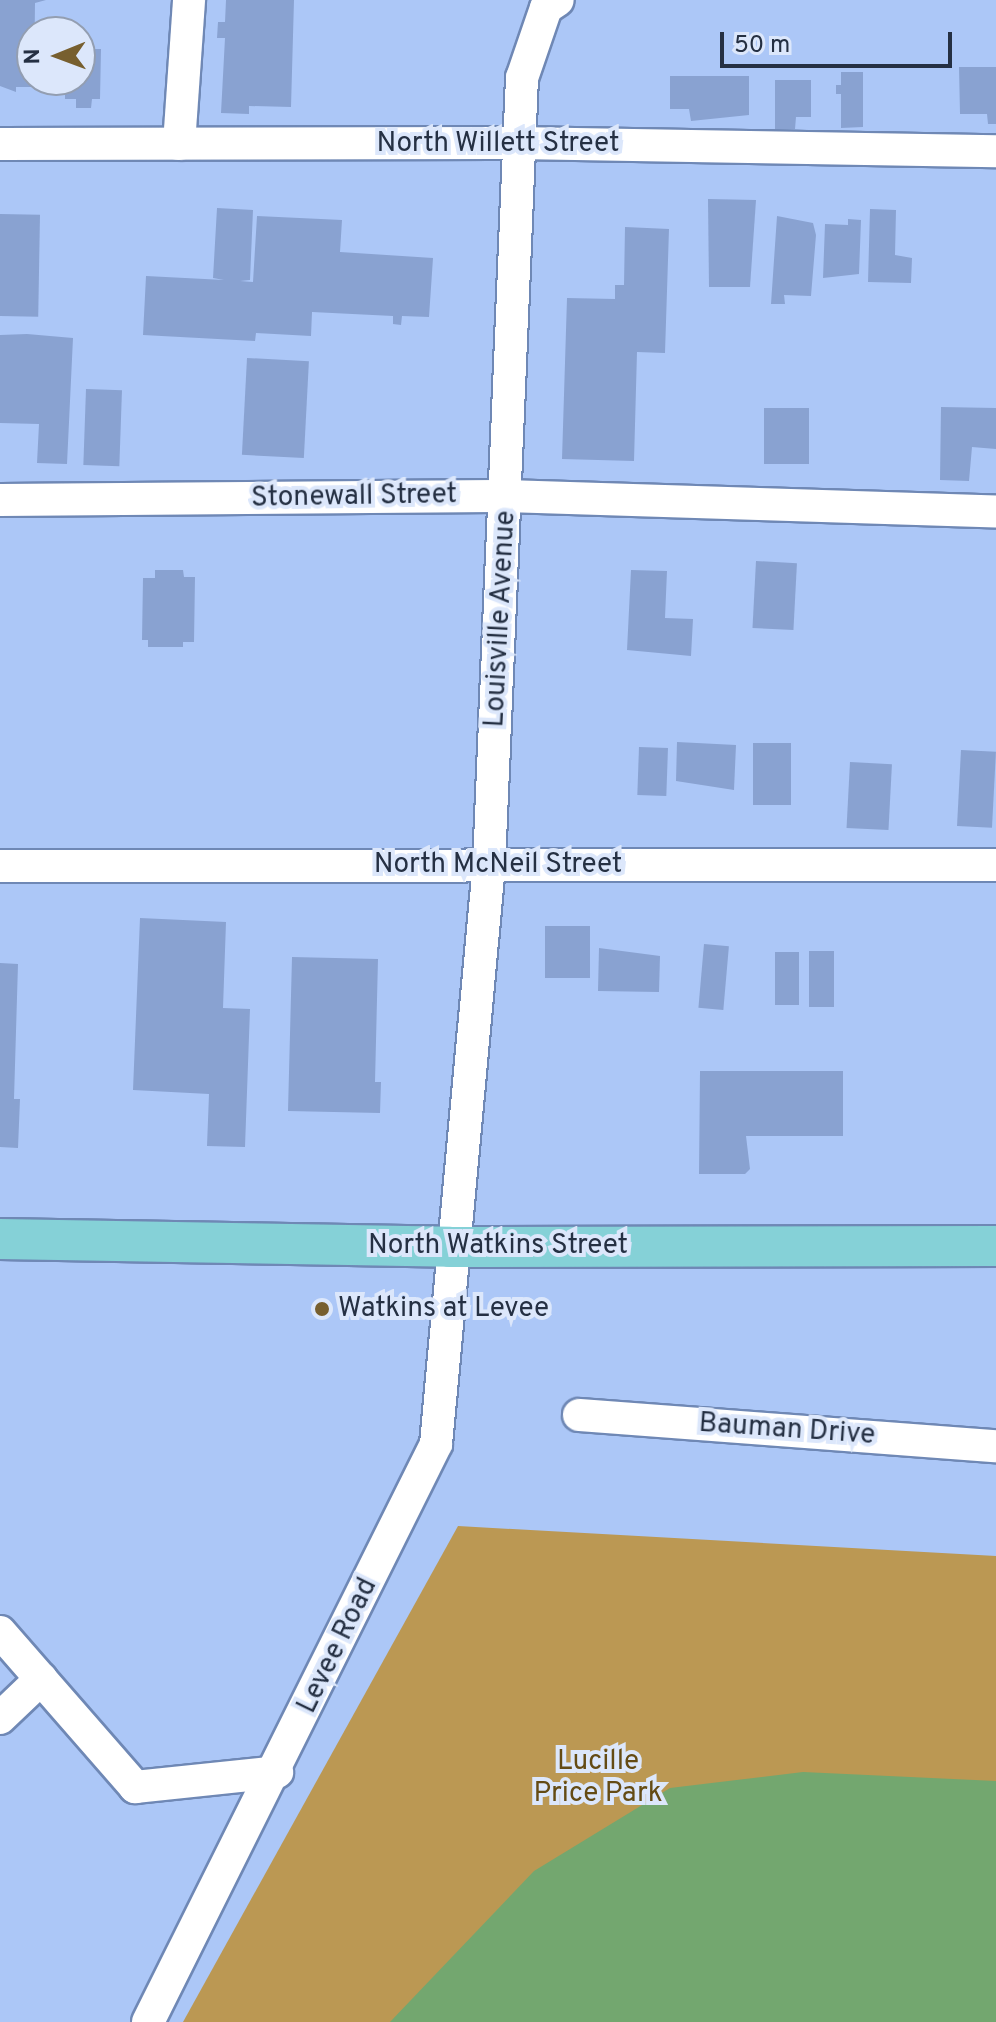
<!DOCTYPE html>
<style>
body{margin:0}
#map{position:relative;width:996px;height:2022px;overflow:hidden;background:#acc7f7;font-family:Overpass,sans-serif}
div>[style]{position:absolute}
.green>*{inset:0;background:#bb9853}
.water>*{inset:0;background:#73a76f}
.building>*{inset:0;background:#89a2d1;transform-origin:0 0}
.roads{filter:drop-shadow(2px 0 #6f88b5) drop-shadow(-2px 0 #6f88b5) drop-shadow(0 2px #6f88b5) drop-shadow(0 -2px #6f88b5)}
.minor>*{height:32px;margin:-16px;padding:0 16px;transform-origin:16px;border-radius:16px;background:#fff}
.major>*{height:40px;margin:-20px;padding:0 20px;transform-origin:20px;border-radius:20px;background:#85d1d7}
.dots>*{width:22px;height:22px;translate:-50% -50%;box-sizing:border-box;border:4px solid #dce7fb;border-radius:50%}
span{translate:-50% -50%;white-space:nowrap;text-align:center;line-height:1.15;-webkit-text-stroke:8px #dce7fb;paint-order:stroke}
.street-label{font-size:28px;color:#253043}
.poi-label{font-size:28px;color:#253043}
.left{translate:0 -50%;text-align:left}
.park-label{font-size:28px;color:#644b14}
.north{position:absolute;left:16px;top:16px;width:80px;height:80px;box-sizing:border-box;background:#dce7fb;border:2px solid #939eb1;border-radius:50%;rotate:269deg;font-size:22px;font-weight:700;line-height:32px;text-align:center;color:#253043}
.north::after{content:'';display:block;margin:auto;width:28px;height:36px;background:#775f2f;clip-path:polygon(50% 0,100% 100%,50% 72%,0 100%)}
.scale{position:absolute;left:720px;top:32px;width:232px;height:36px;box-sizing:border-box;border:4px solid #253043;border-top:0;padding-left:10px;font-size:24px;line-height:28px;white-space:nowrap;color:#253043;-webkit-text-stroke:6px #dce7fb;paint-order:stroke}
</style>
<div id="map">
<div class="green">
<div style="clip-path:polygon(458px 1526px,996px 1556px,996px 2022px,183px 2022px)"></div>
</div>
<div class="water">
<div style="clip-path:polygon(803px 1772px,996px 1781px,996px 2022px,390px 2022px,534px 1871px,670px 1788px)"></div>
</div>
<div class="building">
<div style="clip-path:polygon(0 0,46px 0,35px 3px,34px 87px,16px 87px,16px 92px,0 86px)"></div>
<div style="clip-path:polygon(226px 0,294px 0,291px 107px,249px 106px,249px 114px,221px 113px,225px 38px,217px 38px,218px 22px,225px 22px)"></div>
<div style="clip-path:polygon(80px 41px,87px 41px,87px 49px,101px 49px,100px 99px,92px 99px,91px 108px,76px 108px,76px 99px,65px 99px,65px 80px,80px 80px)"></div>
<div style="clip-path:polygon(959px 67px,996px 67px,996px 124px,988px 124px,987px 114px,960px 114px)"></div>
<div style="clip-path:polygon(841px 72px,863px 72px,863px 127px,841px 128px,841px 94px,836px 94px,836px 85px,841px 85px)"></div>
<div style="clip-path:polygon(670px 76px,749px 76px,749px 115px,691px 121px,689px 109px,670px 109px)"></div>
<div style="clip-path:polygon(775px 80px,811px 80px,811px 117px,796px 117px,795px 129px,775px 129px)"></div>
<div style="clip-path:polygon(708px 199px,756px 200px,750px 287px,709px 287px)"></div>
<div style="clip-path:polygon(217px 208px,253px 210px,250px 280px,240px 281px,253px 282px,257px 216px,342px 220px,340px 252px,433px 258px,429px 317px,402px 316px,401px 325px,393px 324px,393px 316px,312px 312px,311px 336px,256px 333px,255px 341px,143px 335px,146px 276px,224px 280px,213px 278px)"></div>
<div style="clip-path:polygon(870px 209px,896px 210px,895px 255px,912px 258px,911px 283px,868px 282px)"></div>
<div style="left:0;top:214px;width:40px;height:102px;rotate:1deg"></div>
<div style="clip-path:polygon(777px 216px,813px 223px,816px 235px,811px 296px,784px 295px,785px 304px,771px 304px)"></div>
<div style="clip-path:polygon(848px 219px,861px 220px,859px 274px,823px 278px,825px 224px,848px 225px)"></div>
<div style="clip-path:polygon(625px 227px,669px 229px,665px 353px,637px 352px,634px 461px,562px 459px,567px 298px,615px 299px,615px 285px,624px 285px)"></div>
<div style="clip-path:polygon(27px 334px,73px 338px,67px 464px,37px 463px,39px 424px,0 423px,0 335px)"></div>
<div style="left:247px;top:358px;width:62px;height:97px;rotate:3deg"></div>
<div style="left:86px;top:389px;width:36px;height:76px;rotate:2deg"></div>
<div style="clip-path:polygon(941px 407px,996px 408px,996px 449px,972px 447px,969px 481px,940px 480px)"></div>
<div style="left:764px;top:408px;width:45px;height:56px"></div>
<div style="left:756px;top:561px;width:41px;height:67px;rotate:3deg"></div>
<div style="clip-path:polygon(155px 570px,183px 570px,184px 577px,195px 577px,194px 642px,183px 642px,183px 647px,148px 647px,148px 640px,142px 640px,143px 578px,155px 578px)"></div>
<div style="clip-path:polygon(631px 570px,667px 571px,665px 618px,693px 619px,691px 656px,627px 650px)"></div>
<div style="clip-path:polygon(677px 742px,736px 745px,734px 790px,676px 781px)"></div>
<div style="left:753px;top:743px;width:38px;height:62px"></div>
<div style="left:639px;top:747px;width:29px;height:48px;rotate:2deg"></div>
<div style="left:961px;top:750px;width:35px;height:76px;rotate:3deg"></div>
<div style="left:850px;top:762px;width:42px;height:66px;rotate:3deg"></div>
<div style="clip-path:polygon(140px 918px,226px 922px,223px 1008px,250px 1009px,245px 1147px,207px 1146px,209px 1094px,133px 1090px)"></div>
<div style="left:590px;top:926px;width:52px;height:45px;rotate:90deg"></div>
<div style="left:704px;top:944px;width:25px;height:64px;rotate:5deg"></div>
<div style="clip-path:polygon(599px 948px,660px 956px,659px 992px,598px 991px)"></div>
<div style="left:809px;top:951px;width:25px;height:56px"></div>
<div style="left:775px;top:952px;width:24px;height:53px"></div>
<div style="clip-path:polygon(292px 957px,378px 959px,375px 1082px,381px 1082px,380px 1113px,288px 1111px)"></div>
<div style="clip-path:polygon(0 963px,18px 964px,14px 1099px,20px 1099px,18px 1148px,0 1147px)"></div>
<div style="clip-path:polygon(700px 1071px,843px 1071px,843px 1136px,746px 1136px,750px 1169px,745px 1174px,699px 1174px)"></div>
</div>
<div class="roads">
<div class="minor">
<div style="left:0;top:144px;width:517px;rotate:-0.11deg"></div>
<div style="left:517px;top:143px;width:479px;rotate:1deg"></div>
<div style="left:179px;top:144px;width:144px;rotate:-86deg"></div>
<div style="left:0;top:500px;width:506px;rotate:-0.45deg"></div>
<div style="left:506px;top:496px;width:490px;rotate:1.8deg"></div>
<div style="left:0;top:866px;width:996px;rotate:-0.06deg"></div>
<div style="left:579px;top:1415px;width:418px;rotate:4.3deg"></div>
<div style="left:0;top:1632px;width:206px;rotate:48.9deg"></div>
<div style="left:135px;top:1787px;width:143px;rotate:-6deg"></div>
<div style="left:0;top:1718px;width:57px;rotate:-43.6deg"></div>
<div style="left:148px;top:2022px;width:646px;rotate:-63.51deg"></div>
<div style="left:436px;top:1444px;width:581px;rotate:-84.77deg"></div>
<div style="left:489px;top:865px;width:788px;rotate:-87.6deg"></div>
<div style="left:522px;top:78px;width:74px;rotate:-71.1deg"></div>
<div style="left:546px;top:8px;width:14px;rotate:-34deg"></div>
</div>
<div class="major">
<div style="left:0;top:1239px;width:450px;rotate:1deg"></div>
<div style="left:450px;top:1247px;width:546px;rotate:-0.1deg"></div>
</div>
</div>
<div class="dots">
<div style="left:322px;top:1309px;background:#775f2f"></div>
</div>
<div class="street-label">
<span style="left:498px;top:144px">North Willett Street</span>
<span style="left:354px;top:497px;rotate:-1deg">Stonewall Street</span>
<span style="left:501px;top:619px;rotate:-87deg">Louisville Avenue</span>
<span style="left:498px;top:865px">North McNeil Street</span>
<span style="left:498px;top:1246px">North Watkins Street</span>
<span style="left:787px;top:1430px;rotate:4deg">Bauman Drive</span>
<span style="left:338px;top:1646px;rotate:-64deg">Levee Road</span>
</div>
<div class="poi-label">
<span class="left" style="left:338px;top:1309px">Watkins at Levee</span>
</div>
<div class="park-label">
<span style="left:598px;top:1778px">Lucille<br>Price Park</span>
</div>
<div class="north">N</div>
<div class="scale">50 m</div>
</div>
